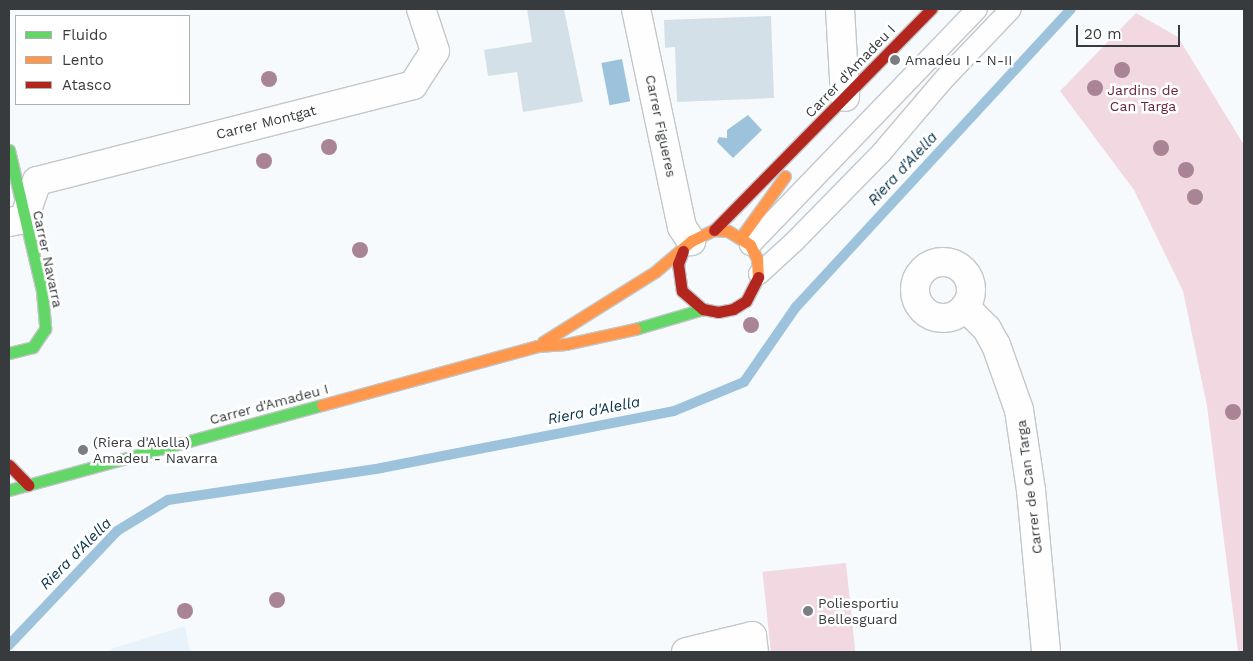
<!DOCTYPE html>
<style>
body{margin:0}
#map{position:relative;width:1253px;height:661px;overflow:hidden;background:#f7fafc;font-family:"Work Sans",sans-serif}
div>[style]{position:absolute}
.built>*{inset:0;background:#e7f2fa}
.green>*{inset:0;background:#f2d8e1;transform-origin:0 0}
.water>*{inset:0;background:#9dc2db;transform-origin:0 0}
.stream>*{height:10px;margin:-5px;padding:0 5px;transform-origin:5px;border-radius:5px;background:#9dc2db}
.building>*{inset:0;background:#d4e0e8}
.roads{filter:drop-shadow(1px 0 #c4c7c9) drop-shadow(-1px 0 #c4c7c9) drop-shadow(0 1px #c4c7c9) drop-shadow(0 -1px #c4c7c9)}
.lane>*{height:20px;margin:-10px;padding:0 10px;transform-origin:10px;border-radius:10px;background:#fefeff}
.street>*{height:28px;margin:-14px;padding:0 14px;transform-origin:14px;border-radius:14px;background:#fefeff}
.street>.ring{margin:-14px;padding:0;box-sizing:content-box;background:none;border:28px solid #fefeff;border-radius:50%}
.fast>*{height:11px;margin:-5.5px;padding:0 5.5px;transform-origin:5.5px;border-radius:5.5px;background:#63d668}
.slow>*{height:11px;margin:-5.5px;padding:0 5.5px;transform-origin:5.5px;border-radius:5.5px;background:#ff974d}
.jam>*{height:11px;margin:-5.5px;padding:0 5.5px;transform-origin:5.5px;border-radius:5.5px;background:#b3261e}
.trees>*{width:16px;height:16px;margin:-8px;border-radius:50%;background:#a98494}
.dots>*{width:14px;height:14px;translate:-50% -50%;box-sizing:border-box;border:2px solid #fff;border-radius:50%}
span{translate:-50% -50%;white-space:nowrap;text-align:center;line-height:1.15;-webkit-text-stroke:5px #fff;paint-order:stroke}
.poi-label{font-size:14px;color:#373b3d}
.left{translate:0 -50%;text-align:left}
.street-label{font-size:14px;color:#373b3d}
.park-label{font-size:14px;color:#6a233f}
.water-label{font-size:15px;color:#05324a;font-style:italic}
.frame{position:absolute;inset:0;border:10px solid #373b3d;pointer-events:none}
.legend{position:absolute;left:15px;top:15px;width:175px;height:90px;box-sizing:border-box;background:#fff;border:1px solid #afb1b1;margin:0;padding:6px 9px;list-style:none;font-size:15px;color:#373b3d}
.legend li{display:flex;align-items:center;gap:10px;height:25px}
.legend b{width:25px;border:1px solid #afb1b1}
.scale{position:absolute;left:1076px;top:25px;width:104px;height:22px;box-sizing:border-box;border:2px solid #373b3d;border-top:0;padding-left:6px;font-size:15px;line-height:18px;white-space:nowrap;color:#373b3d;-webkit-text-stroke:4px #fff;paint-order:stroke}
</style>
<div id="map">
<div class="built">
<div style="clip-path:polygon(185px 626px,190px 652px,107px 652px,114px 648px)"></div>
</div>
<div class="green">
<div style="clip-path:polygon(1136px 13px,1178px 37px,1244px 145px,1244px 652px,1238px 652px,1207px 406px,1183px 291px,1134px 190px,1060px 91px)"></div>
<div style="left:846px;top:563px;width:89px;height:84px;rotate:84deg"></div>
</div>
<div class="water">
<div style="left:622px;top:59px;width:43px;height:21px;rotate:79deg"></div>
<div style="clip-path:polygon(748px 115px,762px 130px,733px 158px,717px 142px,719px 137px,727px 138px,727px 130px)"></div>
</div>
<div class="stream">
<div style="left:9px;top:645px;width:157px;rotate:-46.5deg"></div>
<div style="left:117px;top:531px;width:60px;rotate:-31.3deg"></div>
<div style="left:168px;top:500px;width:215px;rotate:-8.5deg"></div>
<div style="left:381px;top:468px;width:298px;rotate:-11deg"></div>
<div style="left:674px;top:411px;width:76px;rotate:-22.5deg"></div>
<div style="left:744px;top:382px;width:91px;rotate:-55.3deg"></div>
<div style="left:796px;top:307px;width:405px;rotate:-47.3deg"></div>
</div>
<div class="building">
<div style="clip-path:polygon(527px 9px,564px 9px,583px 102px,523px 112px,517px 72px,488px 76px,484px 50px,532px 42px)"></div>
<div style="clip-path:polygon(771px 16px,774px 98px,677px 102px,675px 47px,665px 48px,664px 20px)"></div>
</div>
<div class="roads">
<div class="lane">
<div style="left:750px;top:245px;width:327px;rotate:-46.1deg"></div>
<div style="left:759px;top:274px;width:46px;rotate:-42.4deg"></div>
<div style="left:793px;top:243px;width:127px;rotate:-45.6deg"></div>
<div style="left:882px;top:152px;width:97px;rotate:-49.6deg"></div>
<div style="left:945px;top:78px;width:95px;rotate:-46.3deg"></div>
</div>
<div class="street">
<div style="left:636px;top:9px;width:223px;rotate:78.1deg"></div>
<div style="left:682px;top:227px;width:17px;rotate:57deg"></div>
<div style="left:840px;top:9px;width:88px;rotate:86.7deg"></div>
<div style="left:9px;top:222px;width:15px;rotate:-11deg"></div>
<div style="left:24px;top:219px;width:40px;rotate:-71.1deg"></div>
<div style="left:37px;top:181px;width:388px;rotate:-14.3deg"></div>
<div style="left:413px;top:85px;width:40px;rotate:-57.1deg"></div>
<div style="left:435px;top:51px;width:44px;rotate:-108.4deg"></div>
<div class="ring" style="left:915px;top:262px;width:28px;height:28px"></div>
<div style="left:965px;top:307px;width:31px;rotate:45deg"></div>
<div style="left:987px;top:329px;width:18px;rotate:61deg"></div>
<div style="left:996px;top:345px;width:69px;rotate:70.5deg"></div>
<div style="left:1019px;top:410px;width:81px;rotate:81.5deg"></div>
<div style="left:1031px;top:490px;width:163px;rotate:84.7deg"></div>
<div style="left:686px;top:652px;width:68px;rotate:-13.6deg"></div>
<div style="left:752px;top:636px;width:16px;rotate:83deg"></div>
</div>
<div class="fast">
<div style="left:9px;top:150px;width:145px;rotate:76.8deg"></div>
<div style="left:42px;top:291px;width:38px;rotate:85deg"></div>
<div style="left:45px;top:329px;width:22px;rotate:124deg"></div>
<div style="left:33px;top:347px;width:25px;rotate:166deg"></div>
<div style="left:635px;top:329px;width:71px;rotate:-16.4deg"></div>
<div style="left:9px;top:490px;width:324px;rotate:-15.2deg"></div>
</div>
<div class="slow">
<div style="left:741px;top:237px;width:75px;rotate:-54.2deg"></div>
<div style="left:543px;top:342px;width:133px;rotate:-32.1deg"></div>
<div style="left:656px;top:271px;width:46px;rotate:-40.6deg"></div>
<div style="left:691px;top:241px;width:25px;rotate:-26deg"></div>
<div style="left:714px;top:230px;width:14px;rotate:4deg"></div>
<div style="left:728px;top:231px;width:26px;rotate:32deg"></div>
<div style="left:750px;top:245px;width:16px;rotate:63deg"></div>
<div style="left:757px;top:259px;width:18px;rotate:87deg"></div>
<div style="left:322px;top:405px;width:223px;rotate:-15.3deg"></div>
<div style="left:537px;top:346px;width:29px;rotate:-4deg"></div>
<div style="left:566px;top:344px;width:71px;rotate:-12.3deg"></div>
</div>
<div class="jam">
<div style="left:714px;top:230px;width:310px;rotate:-45.5deg"></div>
<div style="left:683px;top:251px;width:14px;rotate:111deg"></div>
<div style="left:678px;top:264px;width:27px;rotate:82deg"></div>
<div style="left:682px;top:291px;width:28px;rotate:41deg"></div>
<div style="left:703px;top:309px;width:15px;rotate:11deg"></div>
<div style="left:718px;top:312px;width:15px;rotate:-11deg"></div>
<div style="left:733px;top:309px;width:15px;rotate:-32deg"></div>
<div style="left:746px;top:301px;width:27px;rotate:-63deg"></div>
<div style="left:9px;top:465px;width:28px;rotate:46deg"></div>
</div>
</div>
<div class="trees">
<div style="left:1122px;top:70px"></div>
<div style="left:269px;top:79px"></div>
<div style="left:1095px;top:88px"></div>
<div style="left:329px;top:147px"></div>
<div style="left:1161px;top:148px"></div>
<div style="left:264px;top:161px"></div>
<div style="left:1186px;top:170px"></div>
<div style="left:1195px;top:197px"></div>
<div style="left:360px;top:250px"></div>
<div style="left:751px;top:325px"></div>
<div style="left:1233px;top:412px"></div>
<div style="left:277px;top:600px"></div>
<div style="left:185px;top:611px"></div>
</div>
<div class="dots">
<div style="left:895px;top:60px;background:#7a7e80"></div>
<div style="left:83px;top:450px;background:#7a7e80"></div>
<div style="left:808px;top:611px;background:#7a7e80"></div>
</div>
<div class="poi-label">
<span class="left" style="left:905px;top:60px">Amadeu I - N-II</span>
<span class="left" style="left:93px;top:450px">(Riera d'Alella)<br>Amadeu - Navarra</span>
<span class="left" style="left:818px;top:611px">Poliesportiu<br>Bellesguard</span>
</div>
<div class="street-label">
<span style="left:850px;top:71px;rotate:-46deg">Carrer d'Amadeu I</span>
<span style="left:266px;top:122px;rotate:-14deg">Carrer Montgat</span>
<span style="left:661px;top:126px;rotate:78deg">Carrer Figueres</span>
<span style="left:48px;top:259px;rotate:78deg">Carrer Navarra</span>
<span style="left:269px;top:404px;rotate:-15deg">Carrer d'Amadeu I</span>
<span style="left:1029px;top:487px;rotate:-97deg">Carrer de Can Targa</span>
</div>
<div class="park-label">
<span style="left:1143px;top:98px">Jardins de<br>Can Targa</span>
</div>
<div class="water-label">
<span style="left:903px;top:169px;rotate:-47deg">Riera d'Alella</span>
<span style="left:594px;top:411px;rotate:-11deg">Riera d'Alella</span>
<span style="left:76px;top:554px;rotate:-45deg">Riera d'Alella</span>
</div>
<div class="frame"></div>
<ul class="legend">
<li><b style="height:6px;background:#63d668"></b>Fluido</li>
<li><b style="height:6px;background:#ff974d"></b>Lento</li>
<li><b style="height:6px;background:#b3261e"></b>Atasco</li>
</ul>
<div class="scale">20 m</div>
</div>
